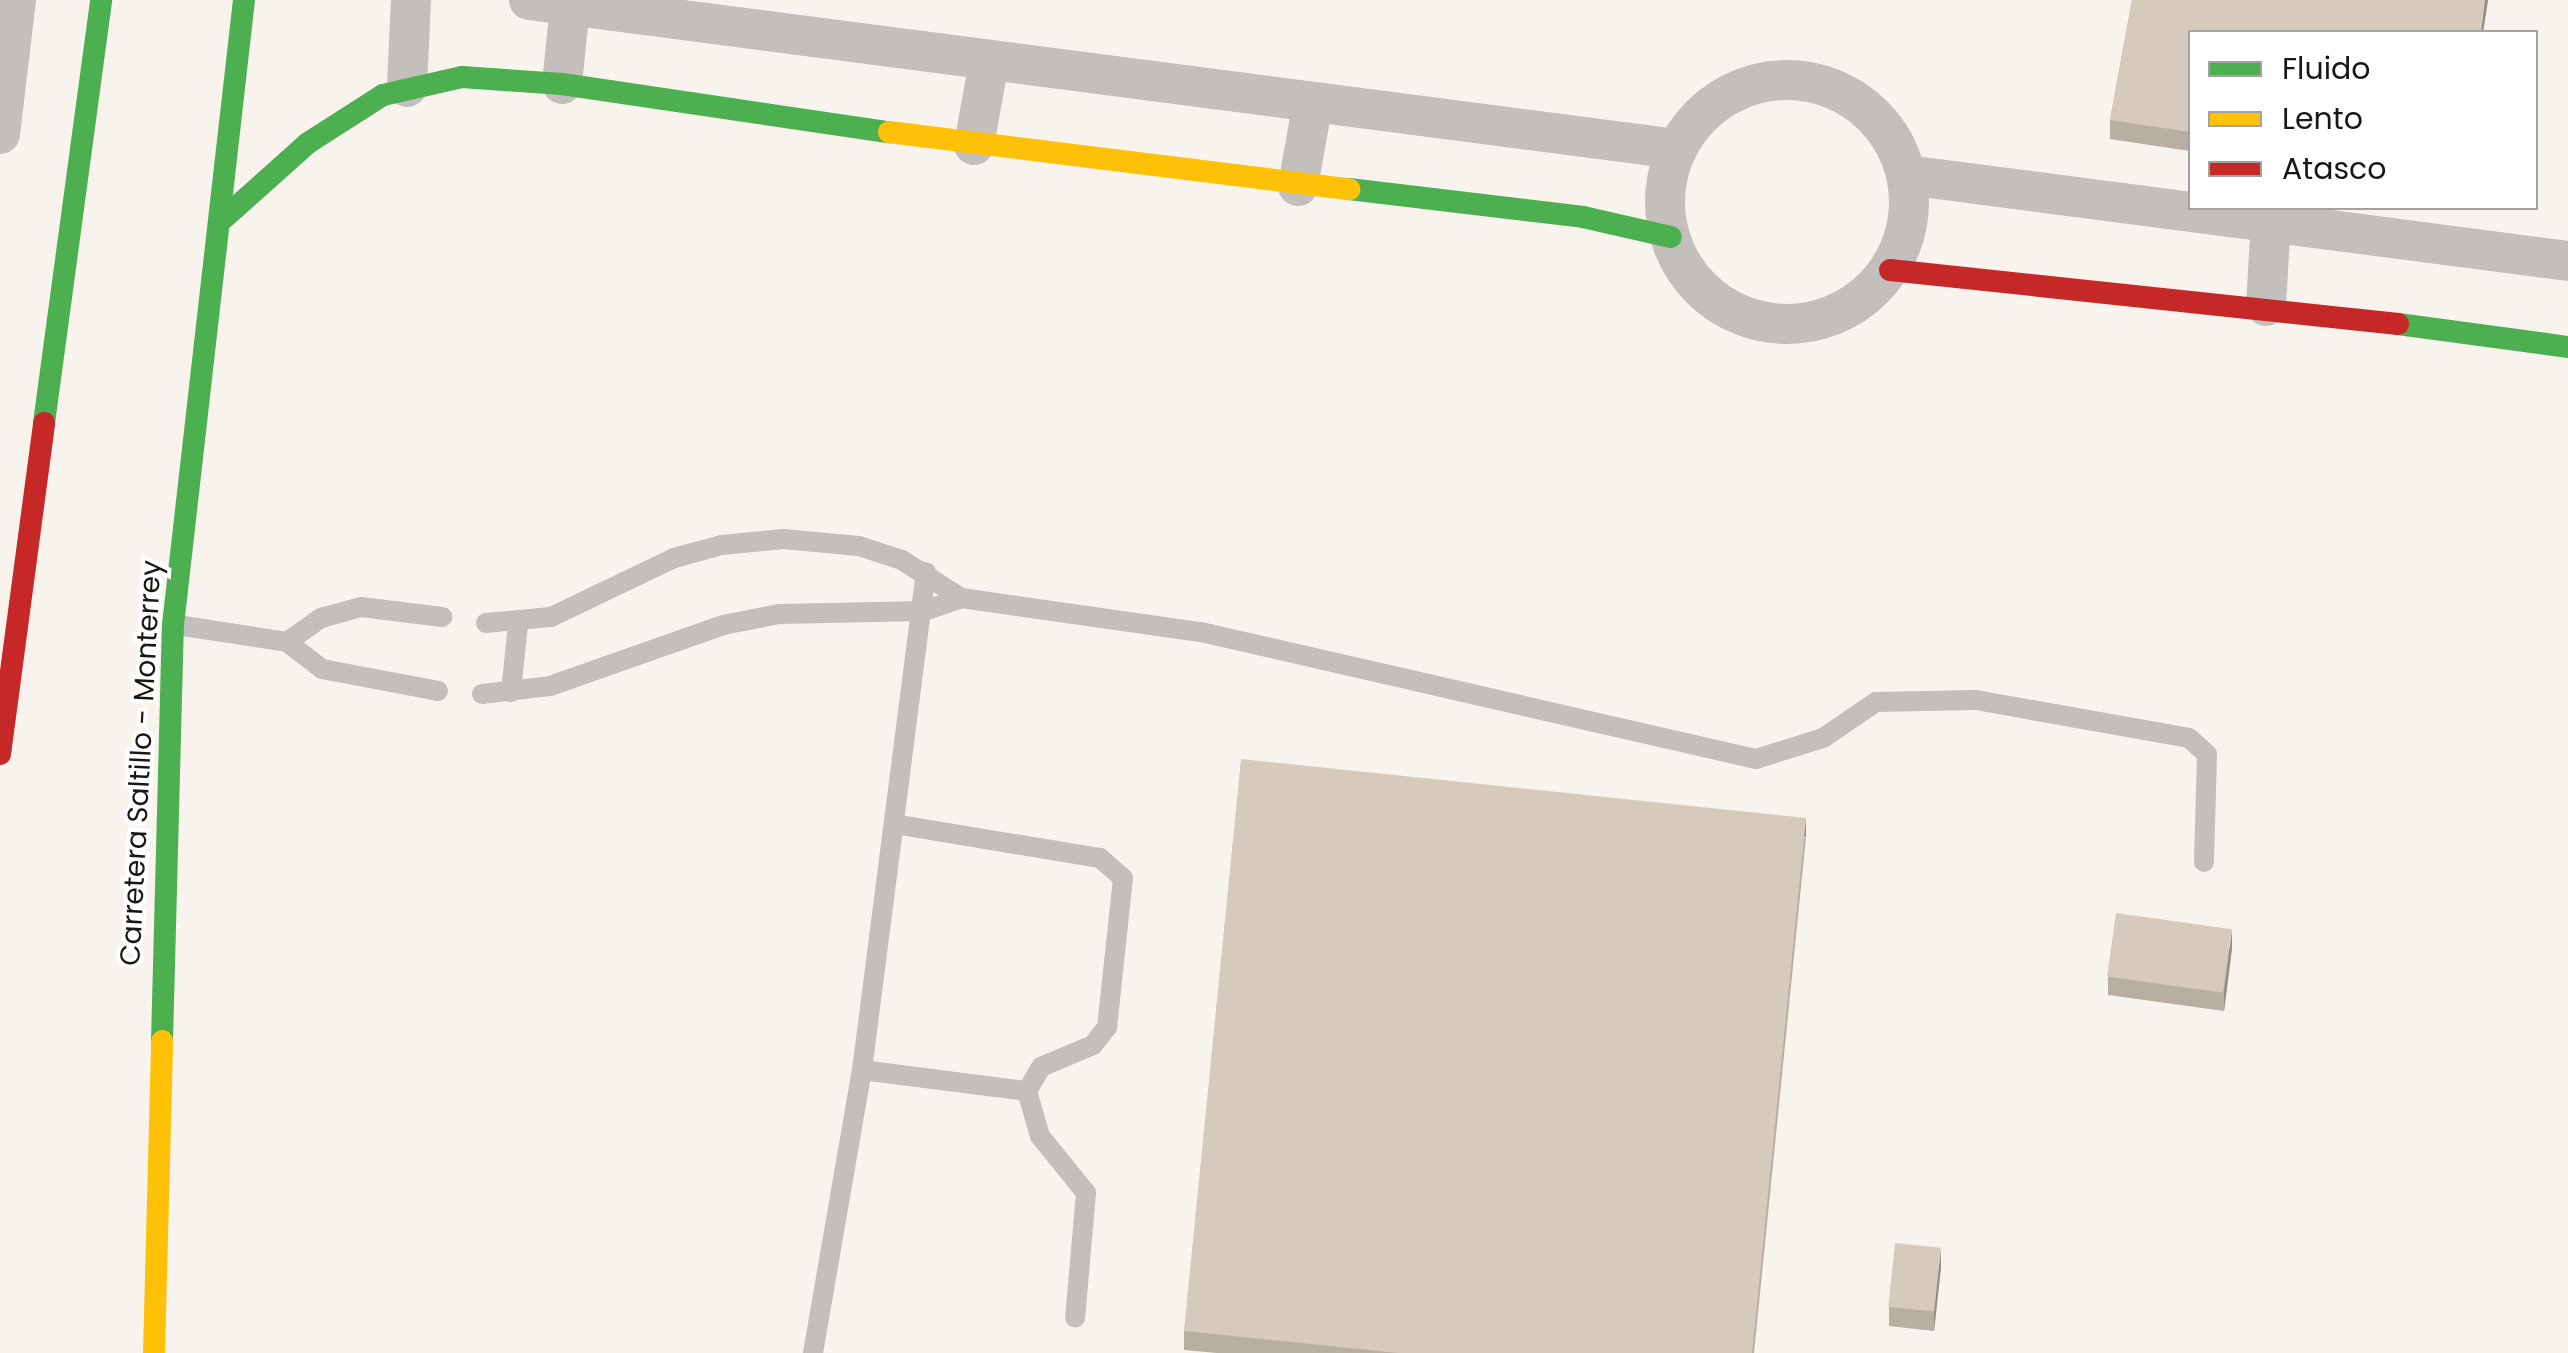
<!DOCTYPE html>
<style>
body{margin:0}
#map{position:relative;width:2568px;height:1353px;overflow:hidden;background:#f9f3ed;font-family:Poppins,sans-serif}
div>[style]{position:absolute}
.lane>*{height:20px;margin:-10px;padding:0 10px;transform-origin:10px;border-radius:10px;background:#c2bfbd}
.street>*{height:40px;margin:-20px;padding:0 20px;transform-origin:20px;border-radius:20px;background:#c2bfbd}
.street>.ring{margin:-20px;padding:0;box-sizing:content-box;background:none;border:40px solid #c2bfbd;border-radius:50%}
.fast>*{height:22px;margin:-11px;padding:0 11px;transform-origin:11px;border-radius:11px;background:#4caf50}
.slow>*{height:22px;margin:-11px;padding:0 11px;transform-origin:11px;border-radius:11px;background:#ffc107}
.jam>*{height:22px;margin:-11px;padding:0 11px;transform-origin:11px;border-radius:11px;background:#c62828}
.wall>*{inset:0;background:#b8aea2}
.shaded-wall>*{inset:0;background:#968d84;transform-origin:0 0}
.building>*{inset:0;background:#d6cabc;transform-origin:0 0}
span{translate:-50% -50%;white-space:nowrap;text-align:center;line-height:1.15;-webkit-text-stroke:8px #fff;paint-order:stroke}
.street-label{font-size:28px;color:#1a1713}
.legend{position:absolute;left:2188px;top:30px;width:350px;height:180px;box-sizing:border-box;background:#fff;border:2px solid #a3a2a1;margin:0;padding:12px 18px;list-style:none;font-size:30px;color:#1a1713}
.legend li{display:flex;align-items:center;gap:20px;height:50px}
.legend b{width:50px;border:2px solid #a3a2a1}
</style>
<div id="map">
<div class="lane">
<div style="left:486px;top:623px;width:65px;rotate:-5.3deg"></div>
<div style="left:551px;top:617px;width:136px;rotate:-25.6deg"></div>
<div style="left:674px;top:558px;width:50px;rotate:-15.2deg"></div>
<div style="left:722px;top:545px;width:61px;rotate:-5.6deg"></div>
<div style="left:783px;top:539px;width:76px;rotate:5.3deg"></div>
<div style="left:859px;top:546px;width:45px;rotate:18deg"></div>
<div style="left:902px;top:560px;width:70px;rotate:32.8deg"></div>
<div style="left:177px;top:625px;width:111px;rotate:8.8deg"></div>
<div style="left:287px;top:642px;width:44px;rotate:37.6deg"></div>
<div style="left:322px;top:669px;width:118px;rotate:10.7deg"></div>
<div style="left:287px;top:642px;width:42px;rotate:-35.2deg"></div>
<div style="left:321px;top:618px;width:41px;rotate:-15.4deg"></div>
<div style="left:361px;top:607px;width:82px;rotate:7deg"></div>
<div style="left:511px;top:692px;width:68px;rotate:-84.1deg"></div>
<div style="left:482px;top:694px;width:68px;rotate:-6.7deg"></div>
<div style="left:550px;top:686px;width:183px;rotate:-19.4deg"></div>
<div style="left:723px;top:625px;width:57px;rotate:-11.1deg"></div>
<div style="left:779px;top:614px;width:145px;rotate:-1.2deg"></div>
<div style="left:924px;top:611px;width:39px;rotate:-19deg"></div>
<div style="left:961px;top:598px;width:242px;rotate:8.1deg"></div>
<div style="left:1201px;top:632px;width:569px;rotate:12.89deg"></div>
<div style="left:1756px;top:759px;width:70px;rotate:-17.4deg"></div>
<div style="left:1823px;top:738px;width:64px;rotate:-34.2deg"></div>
<div style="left:1876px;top:702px;width:100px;rotate:-1.1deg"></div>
<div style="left:1976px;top:700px;width:216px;rotate:10.1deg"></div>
<div style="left:2189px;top:738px;width:24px;rotate:42deg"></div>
<div style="left:2207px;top:754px;width:108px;rotate:91.6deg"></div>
<div style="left:894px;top:824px;width:209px;rotate:9.4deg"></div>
<div style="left:1100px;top:858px;width:30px;rotate:41deg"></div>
<div style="left:1123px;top:878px;width:150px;rotate:96.1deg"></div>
<div style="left:1107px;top:1027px;width:23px;rotate:128deg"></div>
<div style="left:1093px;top:1045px;width:56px;rotate:157.1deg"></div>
<div style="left:1041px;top:1067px;width:28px;rotate:120deg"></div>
<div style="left:1027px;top:1091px;width:47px;rotate:73.9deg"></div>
<div style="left:1040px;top:1136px;width:73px;rotate:51.1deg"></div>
<div style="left:1086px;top:1193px;width:125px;rotate:95deg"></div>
<div style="left:862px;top:1070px;width:166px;rotate:7.3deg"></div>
<div style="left:813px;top:1353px;width:287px;rotate:-80.2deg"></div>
<div style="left:862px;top:1070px;width:502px;rotate:-82.68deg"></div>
</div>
<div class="street">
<div style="left:529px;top:0;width:1158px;rotate:7.4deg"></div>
<div class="ring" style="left:1665px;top:80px;width:204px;height:204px"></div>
<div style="left:562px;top:84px;width:77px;rotate:-84.1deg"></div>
<div style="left:407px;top:87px;width:87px;rotate:-87.4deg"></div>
<div style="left:0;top:134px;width:135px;rotate:-83.2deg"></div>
<div style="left:974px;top:145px;width:84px;rotate:-79.8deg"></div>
<div style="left:1907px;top:175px;width:667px;rotate:7.41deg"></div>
<div style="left:1298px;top:186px;width:85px;rotate:-79.9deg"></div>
<div style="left:2266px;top:306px;width:87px;rotate:-86.7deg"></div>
</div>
<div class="fast">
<div style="left:1349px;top:189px;width:236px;rotate:6.8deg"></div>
<div style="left:1583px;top:217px;width:90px;rotate:12.8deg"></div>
<div style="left:224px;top:218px;width:113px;rotate:-41.8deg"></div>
<div style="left:308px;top:143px;width:89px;rotate:-32.6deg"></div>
<div style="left:383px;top:95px;width:81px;rotate:-12.8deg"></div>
<div style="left:462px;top:77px;width:100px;rotate:4deg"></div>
<div style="left:562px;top:84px;width:331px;rotate:8.4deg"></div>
<div style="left:2398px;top:324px;width:172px;rotate:7.7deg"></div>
<div style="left:44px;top:423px;width:427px;rotate:-82.3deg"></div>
<div style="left:162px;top:1041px;width:416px;rotate:-88.5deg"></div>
<div style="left:173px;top:625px;width:629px;rotate:-83.52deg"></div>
</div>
<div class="slow">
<div style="left:889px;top:132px;width:464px;rotate:7.1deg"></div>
<div style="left:154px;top:1353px;width:312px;rotate:-88.5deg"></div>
</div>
<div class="jam">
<div style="left:1890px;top:270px;width:511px;rotate:6.07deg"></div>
<div style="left:0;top:754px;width:334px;rotate:-82.4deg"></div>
</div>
<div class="wall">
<div style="clip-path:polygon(2132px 0,2488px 0,2483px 32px,2190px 32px,2190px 151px,2110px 139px,2110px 120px)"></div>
<div style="clip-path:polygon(1806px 837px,1754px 1353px,1217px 1353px,1184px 1350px,1184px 1331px)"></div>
<div style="clip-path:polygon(2232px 948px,2224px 1011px,2108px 995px,2108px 976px)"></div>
<div style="clip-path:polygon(1941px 1267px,1934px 1331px,1889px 1326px,1889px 1307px)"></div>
</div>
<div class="shaded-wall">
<div style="clip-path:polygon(2485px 0,2488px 0,2483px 32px,2481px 32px)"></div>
<div style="left:1806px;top:818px;width:19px;height:538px;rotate:90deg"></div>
<div style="clip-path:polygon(2232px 929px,2232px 948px,2224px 1011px,2224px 992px)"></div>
<div style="clip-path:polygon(1941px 1248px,1941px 1267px,1934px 1331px,1934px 1312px)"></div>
</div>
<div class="building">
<div style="clip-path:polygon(2132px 0,2485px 0,2481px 32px,2190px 32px,2190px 132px,2110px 120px)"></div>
<div style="clip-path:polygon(1241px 759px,1806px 818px,1752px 1353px,1398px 1353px,1184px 1331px)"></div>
<div style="left:2116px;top:913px;width:117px;height:64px;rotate:8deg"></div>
<div style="left:1895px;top:1243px;width:46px;height:64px;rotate:6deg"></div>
</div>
<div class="street-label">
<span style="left:141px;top:763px;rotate:-87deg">Carretera Saltillo - Monterrey</span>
</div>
<ul class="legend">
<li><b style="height:12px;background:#4caf50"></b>Fluido</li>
<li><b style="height:12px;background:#ffc107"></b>Lento</li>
<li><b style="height:12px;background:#c62828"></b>Atasco</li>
</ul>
</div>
